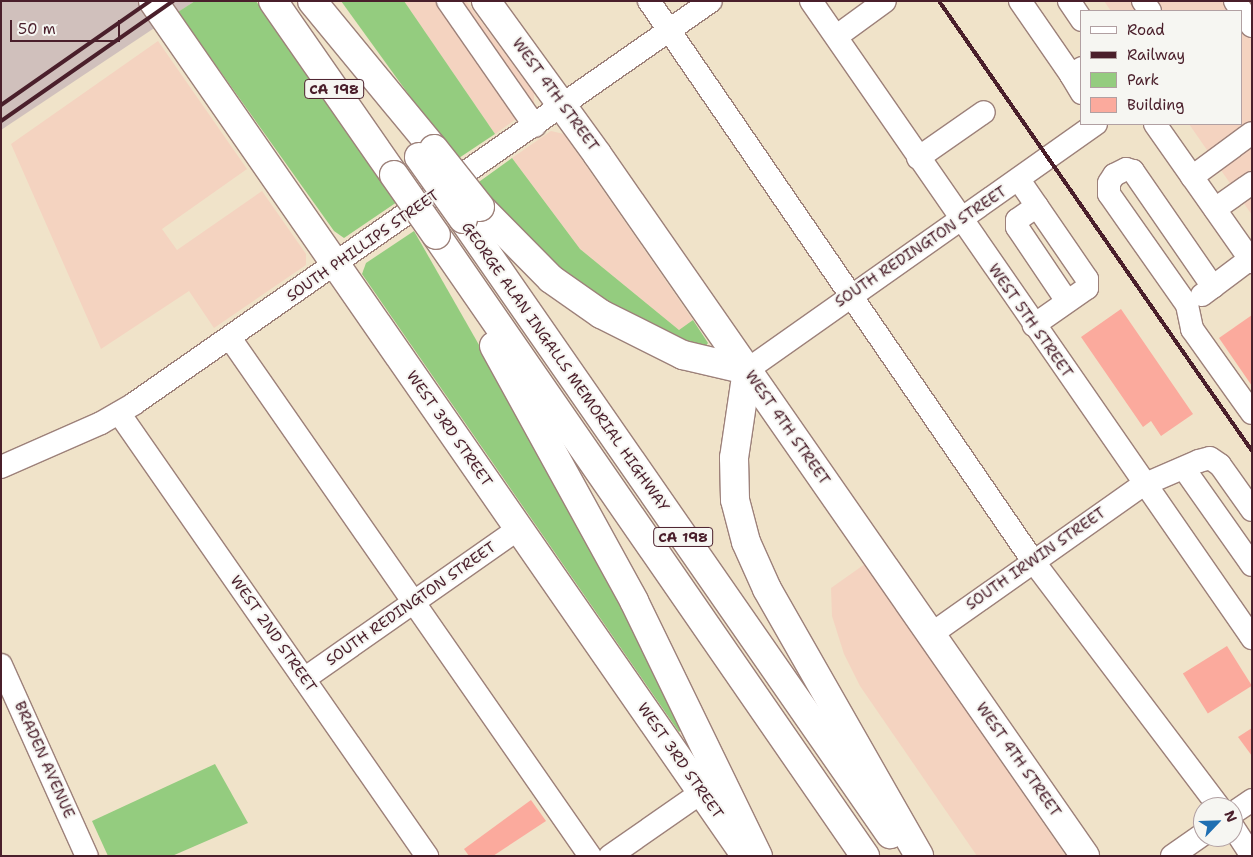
<!DOCTYPE html>
<style>
body{margin:0}
#map{position:relative;width:1253px;height:857px;overflow:hidden;background:#f0e3c9;font-family:"Shantell Sans",sans-serif}
div>[style]{position:absolute}
.built>*{inset:0;background:#f4d3c0}
.industrial>*{inset:0;background:#d0c0bc}
.green>*{inset:0;background:#94cc7f}
.building>*{inset:0;background:#fbaa9d;transform-origin:0 0}
.roads{filter:drop-shadow(1px 0 #9d817a) drop-shadow(-1px 0 #9d817a) drop-shadow(0 1px #9d817a) drop-shadow(0 -1px #9d817a)}
.minor>*{height:22px;margin:-11px;padding:0 11px;transform-origin:11px;border-radius:11px;background:#fff}
.major>*{height:28px;margin:-14px;padding:0 14px;transform-origin:14px;border-radius:14px;background:#fff}
.highway>*{height:28px;margin:-14px;padding:0 14px;transform-origin:14px;border-radius:14px;background:#fff}
.rail>*{height:4px;margin:-2px;padding:0 2px;transform-origin:2px;border-radius:2px;background:#4a1f2b}
.bridges{filter:drop-shadow(1px 0 #9d817a) drop-shadow(-1px 0 #9d817a) drop-shadow(0 1px #9d817a) drop-shadow(0 -1px #9d817a)}
.highway-bridge>*{height:28px;margin:-14px;padding:0 14px;transform-origin:14px;border-radius:14px;background:#fff}
span{translate:-50% -50%;white-space:nowrap;text-align:center;line-height:1.15;-webkit-text-stroke:4px #f6f6f2;paint-order:stroke}
.shield-label span{padding:1px 4px;background:#f6f6f2;border:1px solid;border-radius:4px;-webkit-text-stroke-width:0}
.shield-label{font-size:14px;color:#4a1f2b;font-weight:700}
.street-label{font-size:15px;color:#4a1f2b}
.frame{position:absolute;inset:0;border:2px solid #4a1f2b;pointer-events:none}
.legend{position:absolute;left:1080px;top:10px;width:162px;height:115px;box-sizing:border-box;background:#f6f6f2;border:1px solid #b1a0a2;margin:0;padding:6px 9px;list-style:none;font-size:15px;color:#4a1f2b}
.legend li{display:flex;align-items:center;gap:10px;height:25px}
.legend b{width:25px;border:1px solid #b1a0a2}
.north{position:absolute;left:1193px;top:797px;width:50px;height:50px;box-sizing:border-box;background:#f6f6f2;border:1px solid #b1a0a2;border-radius:50%;rotate:66deg;font-size:14px;font-weight:700;line-height:20px;text-align:center;color:#4a1f2b}
.north::after{content:'';display:block;margin:auto;width:18px;height:22px;background:#1f6fb2;clip-path:polygon(50% 0,100% 100%,50% 72%,0 100%)}
.scale{position:absolute;left:10px;top:20px;width:110px;height:22px;box-sizing:border-box;border:2px solid #4a1f2b;border-top:0;padding-left:6px;font-size:15px;line-height:18px;white-space:nowrap;color:#4a1f2b;-webkit-text-stroke:4px #f6f6f2;paint-order:stroke}
</style>
<div id="map">
<div class="built">
<div style="clip-path:polygon(404px 1px,466px 1px,534px 93px,534px 106px,495px 134px)"></div>
<div style="clip-path:polygon(1104px 1px,1252px 1px,1252px 215px,1189px 124px,1242px 124px,1242px 11px,1111px 11px)"></div>
<div style="clip-path:polygon(158px 41px,247px 169px,162px 229px,177px 250px,262px 191px,306px 254px,306px 265px,214px 328px,189px 291px,101px 349px,11px 144px)"></div>
<div style="clip-path:polygon(551px 131px,564px 134px,693px 320px,679px 330px,580px 249px,512px 158px)"></div>
<div style="clip-path:polygon(865px 564px,1066px 856px,977px 856px,860px 686px,844px 654px,832px 616px,831px 588px)"></div>
</div>
<div class="industrial">
<div style="clip-path:polygon(1px 1px,195px 1px,1px 130px)"></div>
</div>
<div class="green">
<div style="clip-path:polygon(195px 1px,256px 1px,397px 202px,344px 238px,334px 231px,178px 12px)"></div>
<div style="clip-path:polygon(341px 1px,404px 1px,495px 134px,456px 160px)"></div>
<div style="clip-path:polygon(512px 158px,580px 249px,679px 330px,693px 320px,708px 343px,704px 349px,641px 322px,583px 288px,534px 249px,476px 184px)"></div>
<div style="clip-path:polygon(414px 231px,571px 506px,684px 728px,679px 732px,362px 274px,366px 263px)"></div>
<div style="clip-path:polygon(215px 764px,248px 823px,172px 856px,108px 856px,92px 821px)"></div>
</div>
<div class="building">
<div style="clip-path:polygon(1121px 309px,1193px 414px,1161px 436px,1151px 421px,1143px 427px,1081px 337px)"></div>
<div style="clip-path:polygon(1252px 315px,1252px 386px,1219px 338px)"></div>
<div style="left:1227px;top:646px;width:47px;height:52px;rotate:58deg"></div>
<div style="clip-path:polygon(1252px 728px,1252px 756px,1238px 737px)"></div>
<div style="clip-path:polygon(531px 800px,546px 821px,493px 856px,469px 856px,464px 849px)"></div>
</div>
<div class="roads">
<div class="minor">
<div style="left:448px;top:1px;width:152px;rotate:55.2deg"></div>
<div style="left:649px;top:1px;width:679px;rotate:55.56deg"></div>
<div style="left:1033px;top:561px;width:308px;rotate:52.9deg"></div>
<div style="left:811px;top:1px;width:775px;rotate:55.3deg"></div>
<div style="left:1020px;top:1px;width:90px;rotate:55.4deg"></div>
<div style="left:1071px;top:75px;width:13px;rotate:-32deg"></div>
<div style="left:1069px;top:1px;width:23px;rotate:56deg"></div>
<div style="left:1143px;top:1px;width:12px;rotate:55deg"></div>
<div style="left:1235px;top:1px;width:30px;rotate:56deg"></div>
<div style="left:837px;top:36px;width:59px;rotate:-36.1deg"></div>
<div style="left:1071px;top:75px;width:21px;rotate:59deg"></div>
<div style="left:1155px;top:124px;width:169px;rotate:54.9deg"></div>
<div style="left:918px;top:158px;width:80px;rotate:-34.9deg"></div>
<div style="left:1192px;top:177px;width:74px;rotate:-36.3deg"></div>
<div style="left:1019px;top:180px;width:120px;rotate:55.5deg"></div>
<div style="left:1087px;top:279px;width:9px;rotate:90deg"></div>
<div style="left:1087px;top:288px;width:65px;rotate:145.1deg"></div>
<div style="left:1037px;top:206px;width:24px;rotate:145deg"></div>
<div style="left:1017px;top:220px;width:7px;rotate:90deg"></div>
<div style="left:1017px;top:227px;width:89px;rotate:56deg"></div>
<div style="left:1215px;top:209px;width:45px;rotate:-35.1deg"></div>
<div style="left:1213px;top:287px;width:141px;rotate:-124.6deg"></div>
<div style="left:1133px;top:171px;width:7px;rotate:-164deg"></div>
<div style="left:1126px;top:169px;width:13px;rotate:153deg"></div>
<div style="left:1114px;top:175px;width:9px;rotate:122deg"></div>
<div style="left:1109px;top:183px;width:11px;rotate:90deg"></div>
<div style="left:1109px;top:194px;width:136px;rotate:54.9deg"></div>
<div style="left:1187px;top:305px;width:25px;rotate:78deg"></div>
<div style="left:1192px;top:329px;width:103px;rotate:54.5deg"></div>
<div style="left:1202px;top:295px;width:60px;rotate:-36.9deg"></div>
<div style="left:230px;top:338px;width:631px;rotate:55.2deg"></div>
<div style="left:747px;top:370px;width:427px;rotate:-35.2deg"></div>
<div style="left:119px;top:413px;width:540px;rotate:55.19deg"></div>
<div style="left:1px;top:467px;width:109px;rotate:-23.7deg"></div>
<div style="left:101px;top:423px;width:39px;rotate:-30deg"></div>
<div style="left:135px;top:403px;width:702px;rotate:-34.91deg"></div>
<div style="left:1185px;top:470px;width:116px;rotate:54.8deg"></div>
<div style="left:930px;top:635px;width:261px;rotate:-35.2deg"></div>
<div style="left:1143px;top:485px;width:61px;rotate:-23.2deg"></div>
<div style="left:1199px;top:461px;width:11px;rotate:-15deg"></div>
<div style="left:1210px;top:458px;width:12px;rotate:35deg"></div>
<div style="left:1220px;top:465px;width:55px;rotate:54.6deg"></div>
<div style="left:1px;top:665px;width:209px;rotate:65.8deg"></div>
<div style="left:304px;top:679px;width:261px;rotate:-35deg"></div>
<div style="left:1233px;top:813px;width:23px;rotate:-34deg"></div>
<div style="left:1233px;top:827px;width:35px;rotate:57deg"></div>
<div style="left:610px;top:856px;width:112px;rotate:-34.8deg"></div>
<div style="left:1172px;top:856px;width:38px;rotate:-35deg"></div>
</div>
<div class="major">
<div style="left:153px;top:1px;width:1041px;rotate:55.26deg"></div>
<div style="left:486px;top:1px;width:189px;rotate:54deg"></div>
<div style="left:597px;top:154px;width:855px;rotate:55.19deg"></div>
</div>
<div class="highway">
<div style="left:273px;top:1px;width:212px;rotate:55.2deg"></div>
<div style="left:312px;top:1px;width:192px;rotate:50.5deg"></div>
<div style="left:480px;top:207px;width:101px;rotate:45.4deg"></div>
<div style="left:551px;top:279px;width:61px;rotate:35deg"></div>
<div style="left:601px;top:314px;width:92px;rotate:26.6deg"></div>
<div style="left:683px;top:355px;width:66px;rotate:13.2deg"></div>
<div style="left:747px;top:370px;width:89px;rotate:98.4deg"></div>
<div style="left:734px;top:458px;width:42px;rotate:88.6deg"></div>
<div style="left:735px;top:500px;width:43px;rotate:75.3deg"></div>
<div style="left:746px;top:542px;width:51px;rotate:65.9deg"></div>
<div style="left:767px;top:589px;width:307px;rotate:60.3deg"></div>
<div style="left:463px;top:219px;width:749px;rotate:55.23deg"></div>
<div style="left:436px;top:235px;width:755px;rotate:55.36deg"></div>
<div style="left:494px;top:346px;width:291px;rotate:61.2deg"></div>
<div style="left:634px;top:601px;width:284px;rotate:64.1deg"></div>
</div>
</div>
<div class="rail">
<div style="left:939px;top:1px;width:548px;rotate:55.18deg"></div>
<div style="left:1px;top:105px;width:182px;rotate:-34.9deg"></div>
<div style="left:1px;top:121px;width:210px;rotate:-34.9deg"></div>
</div>
<div class="bridges">
<div class="highway-bridge">
<div style="left:434px;top:149px;width:74px;rotate:51.6deg"></div>
<div style="left:419px;top:157px;width:76px;rotate:54.6deg"></div>
<div style="left:394px;top:175px;width:73px;rotate:55deg"></div>
</div>
</div>
<div class="shield-label">
<span style="left:334px;top:89px">CA 198</span>
<span style="left:683px;top:537px">CA 198</span>
</div>
<div class="street-label">
<span style="left:555px;top:95px;rotate:54deg">WEST 4TH STREET</span>
<span style="left:363px;top:246px;rotate:-35deg">SOUTH PHILLIPS STREET</span>
<span style="left:921px;top:247px;rotate:-34deg">SOUTH REDINGTON STREET</span>
<span style="left:1030px;top:321px;rotate:55deg">WEST 5TH STREET</span>
<span style="left:565px;top:367px;rotate:55deg">GEORGE ALAN INGALLS MEMORIAL HIGHWAY</span>
<span style="left:787px;top:428px;rotate:55deg">WEST 4TH STREET</span>
<span style="left:449px;top:429px;rotate:55deg">WEST 3RD STREET</span>
<span style="left:1036px;top:559px;rotate:-35deg">SOUTH IRWIN STREET</span>
<span style="left:411px;top:604px;rotate:-35deg">SOUTH REDINGTON STREET</span>
<span style="left:273px;top:634px;rotate:55deg">WEST 2ND STREET</span>
<span style="left:44px;top:760px;rotate:66deg">BRADEN AVENUE</span>
<span style="left:1018px;top:760px;rotate:55deg">WEST 4TH STREET</span>
<span style="left:680px;top:761px;rotate:55deg">WEST 3RD STREET</span>
</div>
<div class="frame"></div>
<ul class="legend">
<li><b style="height:6px;background:#fff"></b>Road</li>
<li><b style="height:6px;background:#4a1f2b"></b>Railway</li>
<li><b style="height:14px;background:#94cc7f"></b>Park</li>
<li><b style="height:14px;background:#fbaa9d"></b>Building</li>
</ul>
<div class="north">N</div>
<div class="scale">50 m</div>
</div>
